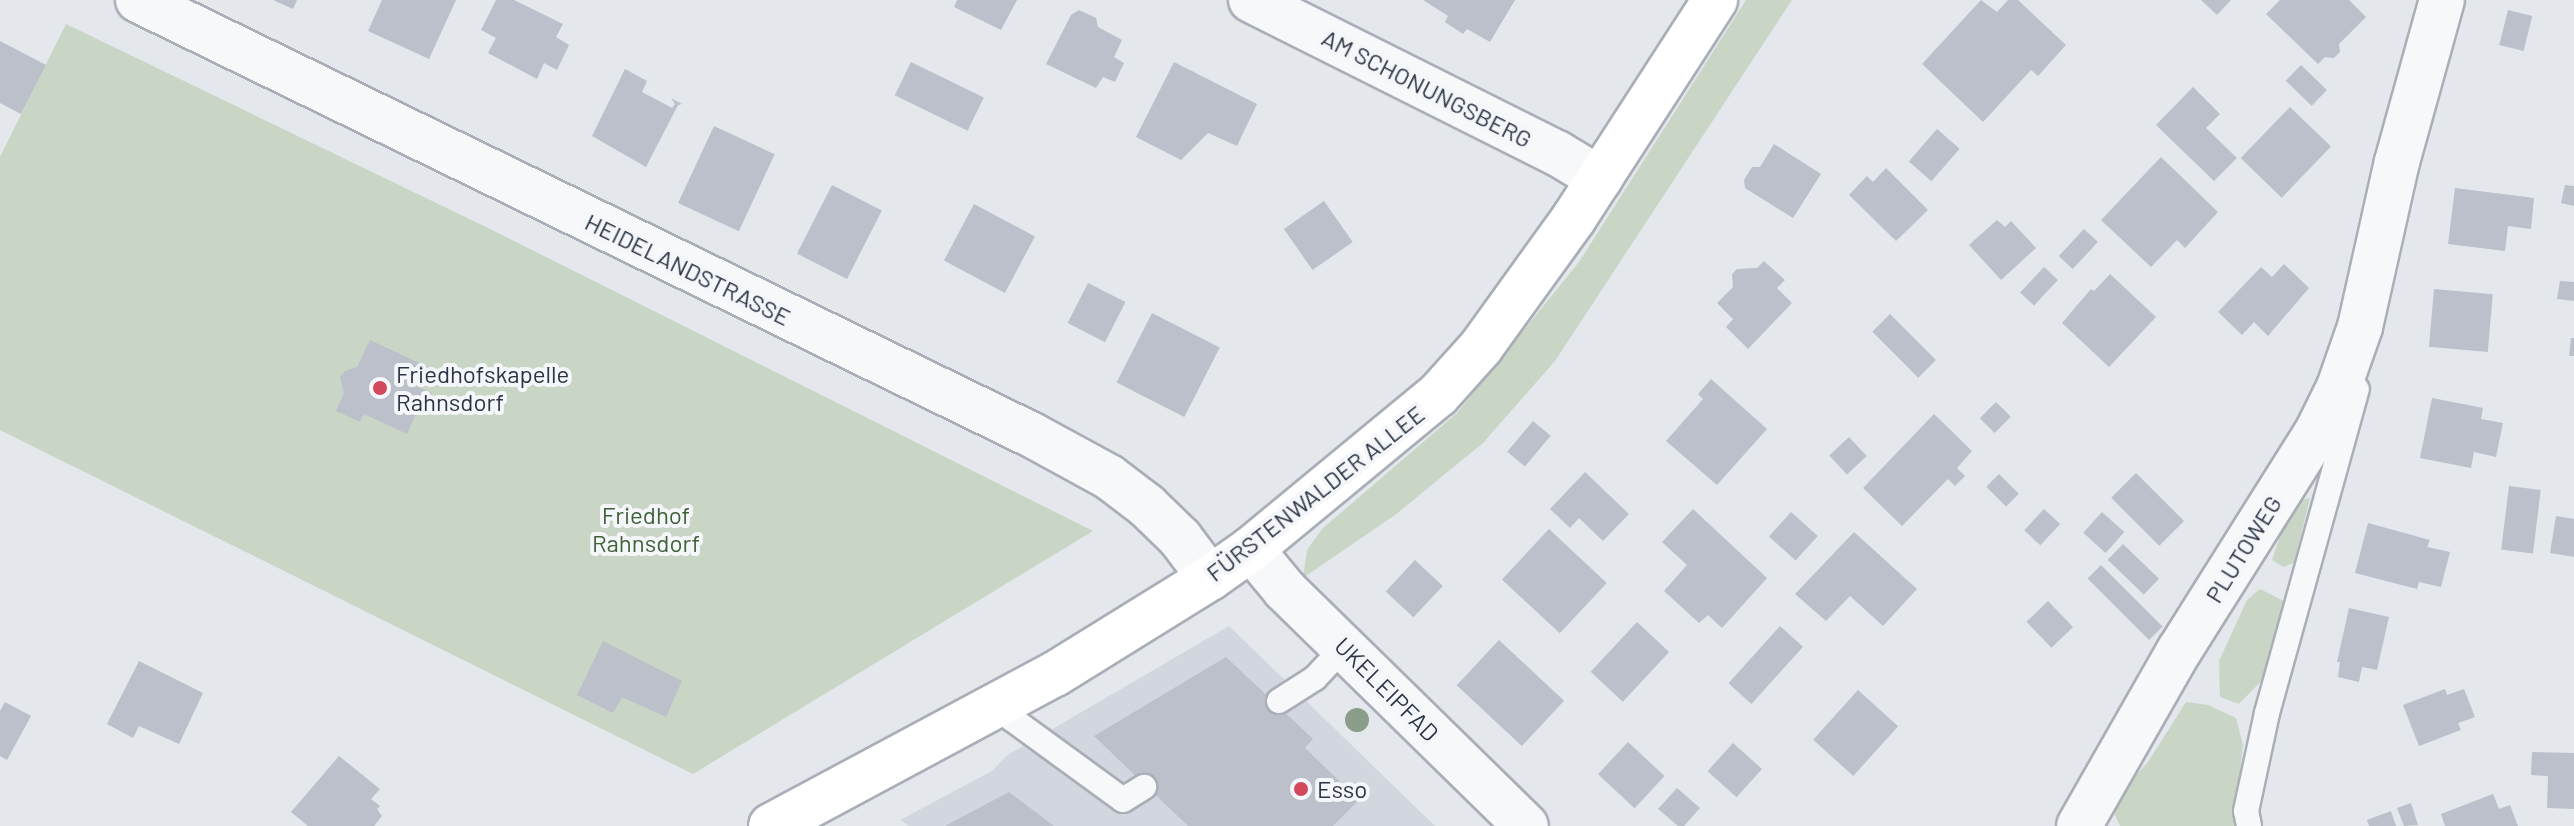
<!DOCTYPE html>
<meta charset="utf-8">
<style>
body{margin:0}
#map{position:relative;width:2574px;height:826px;overflow:hidden;background:#e4e7ec;font-family:Barlow,sans-serif}
div>[style]{position:absolute}
.built>*{inset:0;background:#d2d6de}
.green>*{inset:0;background:#c9d6c5}
.building>*{inset:0;background:#bbc0ca;transform-origin:0 0}
.roads{filter:drop-shadow(2px 0 #a9aeb7) drop-shadow(-2px 0 #a9aeb7) drop-shadow(0 2px #a9aeb7) drop-shadow(0 -2px #a9aeb7)}
.lane>*{height:24px;margin:-12px;padding:0 12px;transform-origin:12px;border-radius:12px;background:#f7f8fa}
.street>*{height:44px;margin:-22px;padding:0 22px;transform-origin:22px;border-radius:22px;background:#f7f8fa}
.secondary>*{height:44px;margin:-22px;padding:0 22px;transform-origin:22px;border-radius:22px;background:#fff}
.trees>*{width:24px;height:24px;margin:-12px;border-radius:50%;background:#899d89}
.dots>*{width:22px;height:22px;translate:-50% -50%;box-sizing:border-box;border:4px solid #f4f6f9;border-radius:50%}
span{translate:-50% -50%;white-space:nowrap;text-align:center;line-height:1.15;-webkit-text-stroke:8px #f4f6f9;paint-order:stroke}
.street-label{font-size:24px;color:#2b3445}
.poi-label{font-size:24px;color:#2b3445}
.left{translate:0 -50%;text-align:left}
.park-label{font-size:24px;color:#3f6138}
</style>
<div id="map">
<div class="built">
<div style="clip-path:polygon(1229px 626px,1435px 826px,909px 826px,900px 820px,992px 771px,1006px 756px)"></div>
</div>
<div class="green">
<div style="clip-path:polygon(1746px 0,1792px 0,1555px 361px,1483px 443px,1395px 515px,1303px 578px,1307px 550px,1322px 529px,1457px 413px,1579px 262px)"></div>
<div style="clip-path:polygon(66px 24px,488px 228px,1093px 531px,693px 774px,0 430px,0 157px)"></div>
<div style="clip-path:polygon(2310px 498px,2294px 563px,2283px 567px,2272px 560px,2284px 524px,2299px 501px)"></div>
<div style="clip-path:polygon(2260px 589px,2286px 602px,2268px 674px,2239px 704px,2220px 697px,2219px 661px,2247px 600px)"></div>
<div style="clip-path:polygon(2186px 702px,2208px 705px,2236px 718px,2243px 745px,2234px 826px,2120px 826px,2110px 804px,2148px 762px)"></div>
</div>
<div class="building">
<div style="clip-path:polygon(273px 0,297px 0,293px 9px)"></div>
<div style="clip-path:polygon(382px 0,456px 0,429px 59px,368px 31px)"></div>
<div style="clip-path:polygon(496px 0,514px 0,563px 24px,556px 37px,569px 45px,557px 70px,544px 63px,537px 79px,488px 53px,496px 38px,481px 30px)"></div>
<div style="clip-path:polygon(957px 0,1017px 0,1001px 30px,954px 7px)"></div>
<div style="clip-path:polygon(1423px 0,1515px 0,1490px 42px,1467px 29px,1463px 34px,1445px 22px,1448px 16px)"></div>
<div style="clip-path:polygon(1981px 0,1997px 12px,2008px 0,2018px 0,2066px 45px,2038px 76px,2031px 70px,1983px 122px,1922px 64px)"></div>
<div style="clip-path:polygon(2201px 0,2231px 0,2217px 15px)"></div>
<div style="clip-path:polygon(2280px 0,2349px 0,2366px 17px,2339px 44px,2340px 52px,2334px 58px,2325px 57px,2318px 64px,2266px 14px)"></div>
<div style="clip-path:polygon(1079px 10px,1096px 18px,1098px 27px,1122px 40px,1114px 57px,1124px 63px,1115px 82px,1103px 77px,1096px 88px,1046px 64px,1071px 15px)"></div>
<div style="left:2508px;top:10px;width:25px;height:36px;rotate:14deg"></div>
<div style="clip-path:polygon(0 41px,46px 65px,21px 114px,0 103px)"></div>
<div style="left:911px;top:62px;width:81px;height:37px;rotate:26deg"></div>
<div style="clip-path:polygon(1174px 62px,1257px 104px,1237px 146px,1208px 133px,1181px 160px,1136px 137px)"></div>
<div style="left:2301px;top:65px;width:36px;height:22px;rotate:44deg"></div>
<div style="clip-path:polygon(625px 69px,647px 81px,642px 92px,672px 108px,675px 104px,671px 98px,682px 104px,678px 105px,646px 167px,592px 136px)"></div>
<div style="clip-path:polygon(2193px 87px,2220px 114px,2206px 128px,2237px 158px,2214px 181px,2156px 125px)"></div>
<div style="left:2290px;top:107px;width:57px;height:71px;rotate:44deg"></div>
<div style="left:714px;top:126px;width:67px;height:85px;rotate:25deg"></div>
<div style="left:1937px;top:129px;width:30px;height:43px;rotate:41deg"></div>
<div style="clip-path:polygon(1774px 144px,1821px 174px,1793px 218px,1745px 188px,1744px 180px,1752px 167px,1760px 167px)"></div>
<div style="clip-path:polygon(2161px 157px,2218px 212px,2185px 248px,2177px 240px,2151px 267px,2101px 220px)"></div>
<div style="clip-path:polygon(1886px 168px,1928px 210px,1896px 241px,1849px 195px,1867px 176px,1873px 182px)"></div>
<div style="left:832px;top:185px;width:56px;height:77px;rotate:27deg"></div>
<div style="clip-path:polygon(2565px 185px,2574px 186px,2574px 206px,2561px 203px)"></div>
<div style="clip-path:polygon(2455px 188px,2534px 198px,2531px 229px,2508px 226px,2505px 251px,2448px 244px)"></div>
<div style="left:1324px;top:201px;width:50px;height:49px;rotate:55deg"></div>
<div style="left:974px;top:204px;width:69px;height:64px;rotate:28deg"></div>
<div style="clip-path:polygon(1997px 220px,2005px 227px,2011px 221px,2036px 248px,2001px 280px,1969px 245px)"></div>
<div style="left:2084px;top:229px;width:19px;height:37px;rotate:43deg"></div>
<div style="clip-path:polygon(1764px 261px,1785px 280px,1777px 288px,1792px 303px,1748px 349px,1726px 327px,1733px 319px,1717px 303px,1733px 287px,1732px 274px,1737px 269px,1757px 268px)"></div>
<div style="clip-path:polygon(2284px 264px,2309px 288px,2268px 336px,2254px 322px,2242px 335px,2218px 312px,2261px 267px,2272px 277px)"></div>
<div style="left:2044px;top:267px;width:19px;height:35px;rotate:43deg"></div>
<div style="clip-path:polygon(2110px 274px,2156px 317px,2109px 367px,2062px 323px,2091px 289px,2094px 291px)"></div>
<div style="clip-path:polygon(2560px 281px,2574px 282px,2574px 301px,2557px 299px)"></div>
<div style="left:1088px;top:283px;width:42px;height:45px;rotate:27deg"></div>
<div style="left:2434px;top:289px;width:59px;height:58px;rotate:5deg"></div>
<div style="left:1152px;top:313px;width:76px;height:78px;rotate:27deg"></div>
<div style="left:1890px;top:314px;width:65px;height:25px;rotate:45deg"></div>
<div style="clip-path:polygon(2571px 338px,2574px 338px,2574px 356px,2569px 356px)"></div>
<div style="clip-path:polygon(370px 340px,441px 373px,438px 381px,412px 369px,406px 382px,432px 393px,427px 402px,422px 400px,407px 434px,364px 414px,360px 422px,336px 411px,344px 393px,340px 377px,345px 371px,357px 367px)"></div>
<div style="clip-path:polygon(1711px 379px,1767px 429px,1717px 485px,1666px 441px,1703px 399px,1698px 394px)"></div>
<div style="clip-path:polygon(2432px 398px,2483px 408px,2481px 419px,2503px 423px,2496px 457px,2474px 452px,2471px 468px,2420px 458px)"></div>
<div style="left:1996px;top:402px;width:21px;height:23px;rotate:45deg"></div>
<div style="clip-path:polygon(1934px 414px,1972px 451px,1957px 468px,1965px 476px,1955px 486px,1948px 479px,1902px 526px,1863px 488px)"></div>
<div style="left:1533px;top:421px;width:23px;height:40px;rotate:40deg"></div>
<div style="left:1849px;top:437px;width:26px;height:27px;rotate:47deg"></div>
<div style="clip-path:polygon(1585px 472px,1629px 514px,1603px 541px,1579px 518px,1570px 528px,1550px 509px)"></div>
<div style="left:2136px;top:473px;width:68px;height:35px;rotate:45deg"></div>
<div style="left:1999px;top:474px;width:28px;height:18px;rotate:45deg"></div>
<div style="left:2509px;top:486px;width:32px;height:64px;rotate:7deg"></div>
<div style="clip-path:polygon(1693px 509px,1767px 578px,1722px 628px,1708px 615px,1699px 623px,1664px 591px,1687px 565px,1662px 542px)"></div>
<div style="left:2044px;top:509px;width:22px;height:29px;rotate:43deg"></div>
<div style="left:1791px;top:512px;width:36px;height:33px;rotate:42deg"></div>
<div style="left:2102px;top:512px;width:30px;height:28px;rotate:42deg"></div>
<div style="clip-path:polygon(2556px 516px,2574px 519px,2574px 557px,2550px 553px)"></div>
<div style="clip-path:polygon(2368px 523px,2430px 540px,2427px 547px,2450px 552px,2441px 587px,2419px 582px,2417px 589px,2355px 573px)"></div>
<div style="left:1549px;top:529px;width:79px;height:69px;rotate:43deg"></div>
<div style="clip-path:polygon(1854px 532px,1917px 589px,1883px 626px,1850px 596px,1826px 621px,1795px 594px)"></div>
<div style="left:2123px;top:544px;width:50px;height:22px;rotate:44deg"></div>
<div style="left:1415px;top:560px;width:38px;height:43px;rotate:43deg"></div>
<div style="left:2101px;top:565px;width:87px;height:19px;rotate:45deg"></div>
<div style="left:2048px;top:601px;width:36px;height:30px;rotate:46deg"></div>
<div style="clip-path:polygon(2349px 608px,2389px 617px,2377px 670px,2362px 667px,2359px 682px,2338px 677px,2340px 662px,2337px 662px)"></div>
<div style="left:1637px;top:622px;width:44px;height:68px;rotate:43deg"></div>
<div style="left:1780px;top:626px;width:31px;height:77px;rotate:42deg"></div>
<div style="left:1499px;top:640px;width:89px;height:62px;rotate:43deg"></div>
<div style="clip-path:polygon(603px 641px,682px 681px,666px 717px,622px 697px,613px 713px,577px 695px)"></div>
<div style="clip-path:polygon(1226px 657px,1313px 739px,1305px 748px,1359px 800px,1333px 826px,1188px 826px,1094px 736px)"></div>
<div style="clip-path:polygon(139px 661px,203px 693px,179px 744px,139px 726px,133px 738px,107px 724px)"></div>
<div style="clip-path:polygon(2445px 689px,2447px 695px,2464px 689px,2475px 717px,2458px 723px,2461px 730px,2419px 746px,2403px 705px)"></div>
<div style="left:1858px;top:690px;width:54px;height:67px;rotate:42deg"></div>
<div style="clip-path:polygon(5px 702px,31px 716px,7px 760px,0 756px,0 711px)"></div>
<div style="left:1628px;top:742px;width:50px;height:44px;rotate:43deg"></div>
<div style="left:1733px;top:743px;width:39px;height:38px;rotate:42deg"></div>
<div style="clip-path:polygon(2532px 752px,2574px 753px,2574px 809px,2547px 808px,2548px 776px,2531px 775px)"></div>
<div style="clip-path:polygon(339px 756px,380px 789px,371px 799px,380px 806px,377px 809px,382px 816px,374px 826px,308px 826px,291px 812px)"></div>
<div style="clip-path:polygon(1677px 788px,1700px 808px,1684px 826px,1678px 826px,1658px 809px)"></div>
<div style="clip-path:polygon(1009px 792px,1054px 826px,945px 826px)"></div>
<div style="clip-path:polygon(2493px 794px,2499px 809px,2510px 805px,2518px 826px,2445px 826px,2441px 814px)"></div>
<div style="clip-path:polygon(2411px 803px,2418px 825px,2404px 826px,2397px 808px)"></div>
<div style="clip-path:polygon(2391px 811px,2396px 826px,2369px 826px,2367px 820px)"></div>
</div>
<div class="roads">
<div class="lane">
<div style="left:1279px;top:701px;width:43px;rotate:-32.6deg"></div>
<div style="left:1315px;top:678px;width:42px;rotate:-46.9deg"></div>
<div style="left:1002px;top:702px;width:20px;rotate:60deg"></div>
<div style="left:1012px;top:719px;width:137px;rotate:36.1deg"></div>
<div style="left:1123px;top:800px;width:25px;rotate:-32deg"></div>
<div style="left:2249px;top:826px;width:15px;rotate:-101deg"></div>
<div style="left:2246px;top:811px;width:100px;rotate:-77.9deg"></div>
<div style="left:2267px;top:713px;width:336px;rotate:-74.5deg"></div>
</div>
<div class="street">
<div style="left:138px;top:0;width:994px;rotate:25.95deg"></div>
<div style="left:1032px;top:435px;width:88px;rotate:28.6deg"></div>
<div style="left:1109px;top:477px;width:48px;rotate:37.3deg"></div>
<div style="left:1147px;top:506px;width:46px;rotate:44.1deg"></div>
<div style="left:1180px;top:538px;width:50px;rotate:53.1deg"></div>
<div style="left:1251px;top:0;width:342px;rotate:26.6deg"></div>
<div style="left:1557px;top:153px;width:50px;rotate:31.2deg"></div>
<div style="left:1251px;top:549px;width:53px;rotate:50.3deg"></div>
<div style="left:1285px;top:590px;width:337px;rotate:44.4deg"></div>
<div style="left:2079px;top:826px;width:202px;rotate:-60.3deg"></div>
<div style="left:2179px;top:651px;width:259px;rotate:-57.8deg"></div>
<div style="left:2317px;top:432px;width:50px;rotate:-63.9deg"></div>
<div style="left:2339px;top:387px;width:64px;rotate:-70.7deg"></div>
<div style="left:2360px;top:327px;width:169px;rotate:-77.4deg"></div>
<div style="left:2397px;top:162px;width:168px;rotate:-74.5deg"></div>
</div>
<div class="secondary">
<div style="left:771px;top:826px;width:322px;rotate:-28.2deg"></div>
<div style="left:1055px;top:674px;width:182px;rotate:-31.8deg"></div>
<div style="left:1210px;top:578px;width:50px;rotate:-35.3deg"></div>
<div style="left:1251px;top:549px;width:242px;rotate:-39.5deg"></div>
<div style="left:1438px;top:395px;width:64px;rotate:-48.1deg"></div>
<div style="left:1481px;top:347px;width:159px;rotate:-54.2deg"></div>
<div style="left:1574px;top:218px;width:260px;rotate:-57.1deg"></div>
</div>
</div>
<div class="trees">
<div style="left:1357px;top:720px"></div>
</div>
<div class="dots">
<div style="left:380px;top:388px;background:#d1495b"></div>
<div style="left:1301px;top:789px;background:#d1495b"></div>
</div>
<div class="street-label">
<span style="left:1427px;top:88px;rotate:27deg">AM SCHONUNGSBERG</span>
<span style="left:688px;top:269px;rotate:26deg">HEIDELANDSTRASSE</span>
<span style="left:1315px;top:493px;rotate:-38deg">FÜRSTENWALDER ALLEE</span>
<span style="left:2243px;top:549px;rotate:-58deg">PLUTOWEG</span>
<span style="left:1387px;top:689px;rotate:45deg">UKELEIPFAD</span>
</div>
<div class="poi-label">
<span class="left" style="left:396px;top:388px">Friedhofskapelle<br>Rahnsdorf</span>
<span class="left" style="left:1317px;top:789px">Esso</span>
</div>
<div class="park-label">
<span style="left:646px;top:529px">Friedhof<br>Rahnsdorf</span>
</div>
</div>
